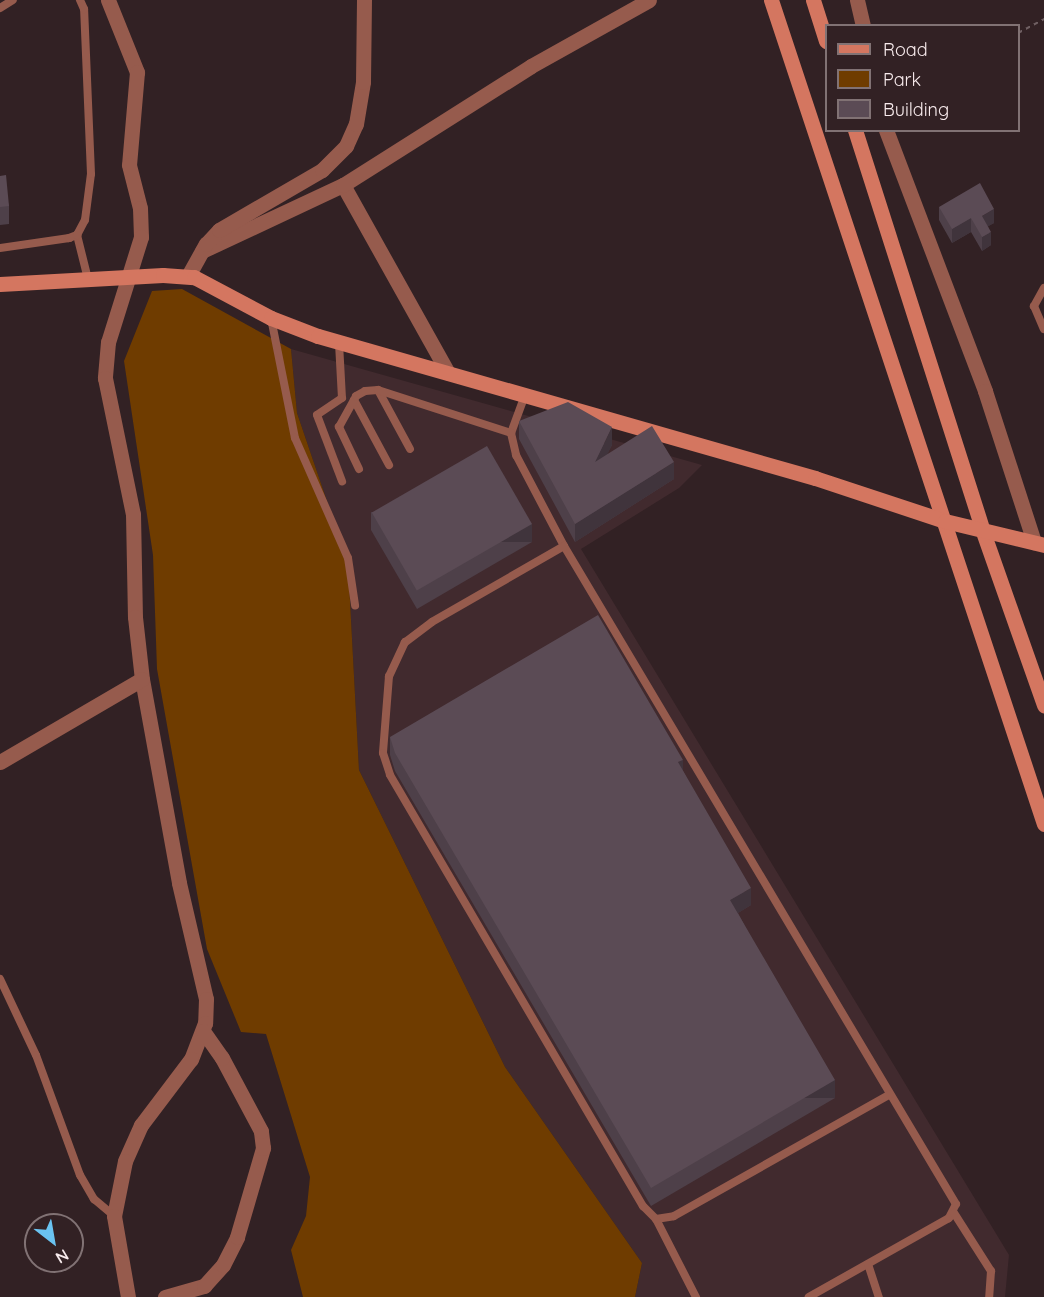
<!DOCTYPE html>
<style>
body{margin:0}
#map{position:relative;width:1044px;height:1297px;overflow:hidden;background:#322124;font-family:Quicksand,sans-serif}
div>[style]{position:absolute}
.built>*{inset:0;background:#412a2e}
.green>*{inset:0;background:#6f3c00}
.path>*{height:2px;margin-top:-1px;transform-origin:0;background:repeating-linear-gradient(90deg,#6f5f62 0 4.5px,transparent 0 9px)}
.lane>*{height:8px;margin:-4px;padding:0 4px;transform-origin:4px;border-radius:4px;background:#965b4d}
.street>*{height:15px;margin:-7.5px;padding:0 7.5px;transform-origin:7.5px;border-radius:7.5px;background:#965b4d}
.secondary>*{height:15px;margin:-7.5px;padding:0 7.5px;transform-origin:7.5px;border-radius:7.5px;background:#d47660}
.wall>*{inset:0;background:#4e4049}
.shaded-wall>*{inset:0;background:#40343c;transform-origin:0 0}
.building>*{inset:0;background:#5b4b55;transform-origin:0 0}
span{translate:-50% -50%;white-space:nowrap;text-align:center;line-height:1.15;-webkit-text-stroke:4.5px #322124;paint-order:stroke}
.legend{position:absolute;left:825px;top:24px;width:195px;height:108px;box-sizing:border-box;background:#322124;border:2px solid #817274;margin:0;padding:8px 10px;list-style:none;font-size:18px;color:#f8ebed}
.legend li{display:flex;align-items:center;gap:12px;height:30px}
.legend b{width:30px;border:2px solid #817274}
.north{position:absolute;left:24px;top:1213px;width:60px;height:60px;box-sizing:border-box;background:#322124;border:2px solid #817274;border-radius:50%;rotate:149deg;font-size:16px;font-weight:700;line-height:24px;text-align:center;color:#f8ebed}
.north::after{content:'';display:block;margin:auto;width:21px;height:27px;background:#6ac3f1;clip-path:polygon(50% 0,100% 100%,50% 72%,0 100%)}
</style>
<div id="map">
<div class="built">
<div style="clip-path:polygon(291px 349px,702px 465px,679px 488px,581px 549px,1009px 1255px,1005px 1297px,635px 1297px,642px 1263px,505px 1067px,359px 770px,348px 563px,297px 413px)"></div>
</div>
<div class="green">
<div style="clip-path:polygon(182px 289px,291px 349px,297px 413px,348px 563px,359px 770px,505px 1067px,642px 1263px,635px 1297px,303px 1297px,291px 1250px,306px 1216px,310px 1177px,266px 1034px,241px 1032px,207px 949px,157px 669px,153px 555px,124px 361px,152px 291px)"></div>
</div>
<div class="path">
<div style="left:1018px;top:33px;width:30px;rotate:-28deg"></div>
</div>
<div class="lane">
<div style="left:0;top:8px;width:15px;rotate:-32deg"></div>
<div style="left:77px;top:235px;width:45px;rotate:76deg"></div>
<div style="left:0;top:248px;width:70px;rotate:-8.2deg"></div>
<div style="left:69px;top:238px;width:9px;rotate:-21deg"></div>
<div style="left:77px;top:235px;width:17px;rotate:-62deg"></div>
<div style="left:85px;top:220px;width:46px;rotate:-82.6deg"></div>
<div style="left:91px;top:174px;width:165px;rotate:-92.4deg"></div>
<div style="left:84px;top:9px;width:10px;rotate:-114deg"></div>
<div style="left:1044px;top:288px;width:21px;rotate:119deg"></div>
<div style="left:1034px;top:306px;width:25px;rotate:67deg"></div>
<div style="left:271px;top:318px;width:122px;rotate:78.7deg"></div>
<div style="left:295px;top:438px;width:131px;rotate:66.2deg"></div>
<div style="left:348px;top:558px;width:48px;rotate:81.5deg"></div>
<div style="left:339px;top:343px;width:55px;rotate:86.9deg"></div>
<div style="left:342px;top:398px;width:30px;rotate:146deg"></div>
<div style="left:317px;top:415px;width:71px;rotate:69.3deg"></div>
<div style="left:378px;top:390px;width:67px;rotate:61.5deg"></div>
<div style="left:525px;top:395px;width:40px;rotate:110.2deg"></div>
<div style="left:511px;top:433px;width:23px;rotate:77deg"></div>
<div style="left:516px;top:455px;width:103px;rotate:62.2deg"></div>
<div style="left:564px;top:546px;width:766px;rotate:59.22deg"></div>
<div style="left:956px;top:1204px;width:16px;rotate:117deg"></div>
<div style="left:949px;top:1218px;width:161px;rotate:150.6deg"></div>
<div style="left:354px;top:400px;width:74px;rotate:61.7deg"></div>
<div style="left:359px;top:469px;width:47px;rotate:-115.5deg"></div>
<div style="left:339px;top:427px;width:35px;rotate:-61deg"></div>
<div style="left:356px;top:396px;width:10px;rotate:-29deg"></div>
<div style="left:365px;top:391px;width:13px;rotate:-4deg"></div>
<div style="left:378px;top:390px;width:140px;rotate:17.9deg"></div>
<div style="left:564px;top:546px;width:152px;rotate:150.1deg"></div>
<div style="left:432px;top:622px;width:34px;rotate:143deg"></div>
<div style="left:405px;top:642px;width:38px;rotate:115deg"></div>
<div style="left:389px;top:676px;width:77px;rotate:94.5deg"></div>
<div style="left:383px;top:753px;width:23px;rotate:72deg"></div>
<div style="left:390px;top:775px;width:500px;rotate:59.6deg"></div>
<div style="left:643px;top:1206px;width:18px;rotate:45deg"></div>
<div style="left:656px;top:1219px;width:18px;rotate:-9deg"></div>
<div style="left:674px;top:1216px;width:247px;rotate:-29.4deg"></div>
<div style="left:0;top:979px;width:84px;rotate:64.7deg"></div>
<div style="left:36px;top:1055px;width:128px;rotate:69.9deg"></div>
<div style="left:80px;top:1175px;width:28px;rotate:60deg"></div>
<div style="left:94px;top:1199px;width:26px;rotate:40deg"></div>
<div style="left:954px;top:1213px;width:69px;rotate:57.5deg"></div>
<div style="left:991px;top:1271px;width:26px;rotate:94deg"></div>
<div style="left:656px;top:1219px;width:88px;rotate:62.9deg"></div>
<div style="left:868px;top:1264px;width:35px;rotate:72deg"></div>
</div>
<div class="street">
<div style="left:108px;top:0;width:78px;rotate:68.1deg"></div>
<div style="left:137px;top:72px;width:93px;rotate:94.9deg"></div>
<div style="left:129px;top:165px;width:44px;rotate:75.7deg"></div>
<div style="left:140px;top:208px;width:29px;rotate:88deg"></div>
<div style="left:141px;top:237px;width:110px;rotate:107.4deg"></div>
<div style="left:108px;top:342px;width:36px;rotate:95deg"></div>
<div style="left:105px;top:378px;width:139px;rotate:78.4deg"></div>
<div style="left:133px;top:514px;width:103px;rotate:88.9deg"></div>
<div style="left:135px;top:617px;width:62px;rotate:83.6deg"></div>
<div style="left:142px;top:679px;width:207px;rotate:79.7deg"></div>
<div style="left:179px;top:883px;width:119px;rotate:76.9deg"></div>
<div style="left:206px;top:999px;width:24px;rotate:92deg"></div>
<div style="left:205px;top:1023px;width:39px;rotate:111deg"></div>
<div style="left:191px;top:1059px;width:83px;rotate:127.1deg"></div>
<div style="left:141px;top:1125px;width:39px;rotate:114deg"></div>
<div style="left:125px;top:1161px;width:56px;rotate:101.3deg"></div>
<div style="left:114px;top:1216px;width:82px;rotate:80.2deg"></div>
<div style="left:857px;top:0;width:27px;rotate:77deg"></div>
<div style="left:886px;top:130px;width:279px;rotate:69.2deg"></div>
<div style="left:985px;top:391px;width:159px;rotate:72deg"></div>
<div style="left:343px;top:185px;width:215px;rotate:60.8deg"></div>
<div style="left:202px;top:251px;width:156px;rotate:-25.1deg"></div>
<div style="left:343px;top:185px;width:222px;rotate:-32.3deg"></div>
<div style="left:531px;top:66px;width:135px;rotate:-29.2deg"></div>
<div style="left:188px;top:276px;width:37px;rotate:-61deg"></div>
<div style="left:206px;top:244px;width:19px;rotate:-47deg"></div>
<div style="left:219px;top:230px;width:119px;rotate:-30.2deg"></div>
<div style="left:322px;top:170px;width:34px;rotate:-45deg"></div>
<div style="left:346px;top:146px;width:24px;rotate:-66deg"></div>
<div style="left:356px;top:124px;width:43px;rotate:-80.5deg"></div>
<div style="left:363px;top:82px;width:82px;rotate:-89.3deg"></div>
<div style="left:0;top:762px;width:164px;rotate:-30.3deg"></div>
<div style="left:165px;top:1297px;width:41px;rotate:-15.8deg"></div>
<div style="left:204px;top:1286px;width:28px;rotate:-48deg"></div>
<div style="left:223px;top:1265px;width:31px;rotate:-63deg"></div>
<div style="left:237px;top:1237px;width:93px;rotate:-73.7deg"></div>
<div style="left:263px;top:1148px;width:17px;rotate:-97deg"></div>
<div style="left:261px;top:1131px;width:83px;rotate:-118.1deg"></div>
<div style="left:222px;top:1058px;width:33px;rotate:-125deg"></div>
</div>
<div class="secondary">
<div style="left:771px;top:0;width:868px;rotate:71.67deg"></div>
<div style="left:813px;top:0;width:43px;rotate:72.4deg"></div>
<div style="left:855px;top:130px;width:419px;rotate:72.3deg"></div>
<div style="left:982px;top:529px;width:187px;rotate:70.6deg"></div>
<div style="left:0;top:284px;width:163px;rotate:-3.2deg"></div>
<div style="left:163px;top:275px;width:31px;rotate:4deg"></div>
<div style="left:194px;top:277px;width:87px;rotate:28deg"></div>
<div style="left:271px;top:318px;width:50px;rotate:21deg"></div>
<div style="left:318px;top:336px;width:517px;rotate:15.95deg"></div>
<div style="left:815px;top:478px;width:137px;rotate:18.3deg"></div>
<div style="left:945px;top:521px;width:102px;rotate:13.6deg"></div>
</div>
<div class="wall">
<div style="clip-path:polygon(0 176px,9px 206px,9px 224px,0 225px)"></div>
<div style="clip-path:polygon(939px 207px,994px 223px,988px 226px,991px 245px,982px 251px,971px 232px,952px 243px,939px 220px)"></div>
<div style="clip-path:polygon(519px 421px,612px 445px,607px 454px,674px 479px,575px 542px,519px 439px)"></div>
<div style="clip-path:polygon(371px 512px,532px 542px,417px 609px,371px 530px)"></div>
<div style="clip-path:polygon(390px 737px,683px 771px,751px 905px,738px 913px,835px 1098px,651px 1206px,395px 771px,390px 755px)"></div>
</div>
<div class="shaded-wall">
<div style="clip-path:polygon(994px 209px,994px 223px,982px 230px,982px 216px)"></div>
<div style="clip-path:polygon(971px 218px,971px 232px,952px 243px,952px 229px)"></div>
<div style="clip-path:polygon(991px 232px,991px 245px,982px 251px,982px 237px)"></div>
<div style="clip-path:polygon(612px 427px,612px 445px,595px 480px,595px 462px)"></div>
<div style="clip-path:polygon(674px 462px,674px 479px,575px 542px,575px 524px)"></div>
<div style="left:532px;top:524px;width:18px;height:133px;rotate:90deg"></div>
<div style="clip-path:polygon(683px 760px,683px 778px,678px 762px)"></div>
<div style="clip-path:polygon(751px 888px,751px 905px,730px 918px,730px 900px)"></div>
<div style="left:835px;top:1080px;width:18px;height:213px;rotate:90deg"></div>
</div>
<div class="building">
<div style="clip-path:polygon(6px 175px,9px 206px,0 207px,0 176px)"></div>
<div style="clip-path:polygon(980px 183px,994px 209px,982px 216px,991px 232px,982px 237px,971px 218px,952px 229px,939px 207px)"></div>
<div style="clip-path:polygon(568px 402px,612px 427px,595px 462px,652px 426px,674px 462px,575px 524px,519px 421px)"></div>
<div style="left:487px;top:446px;width:90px;height:133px;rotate:60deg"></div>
<div style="clip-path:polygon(598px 615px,683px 760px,678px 762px,751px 888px,730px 900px,835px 1080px,651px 1188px,395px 753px,390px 737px)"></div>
</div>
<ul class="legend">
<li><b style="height:8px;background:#d47660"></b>Road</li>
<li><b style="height:16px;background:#6f3c00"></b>Park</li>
<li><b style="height:16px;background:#5b4b55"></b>Building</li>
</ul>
<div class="north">N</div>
</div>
